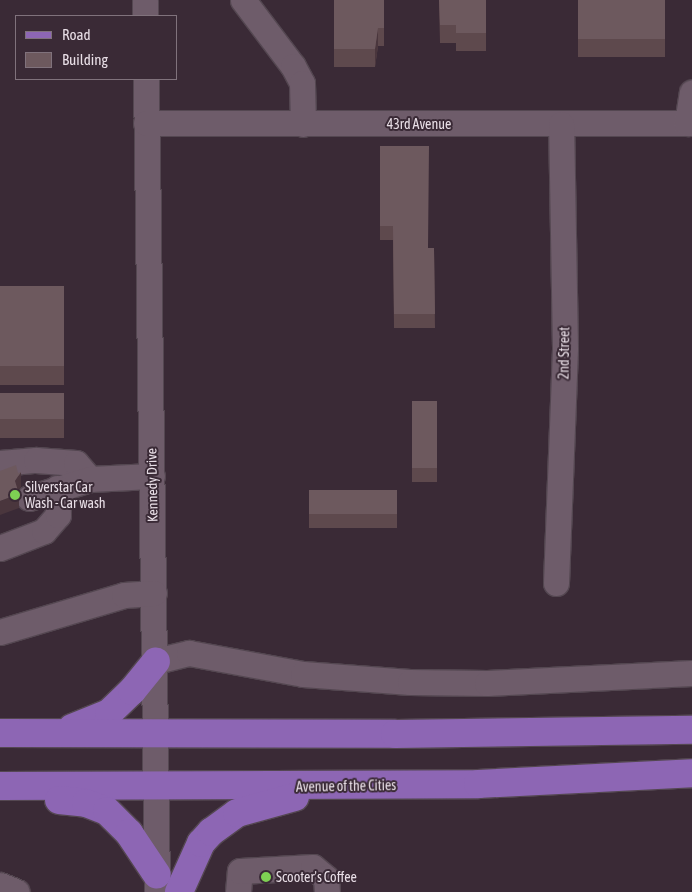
<!DOCTYPE html>
<style>
body{margin:0}
#map{position:relative;width:692px;height:892px;overflow:hidden;background:#3a2a36;font-family:"Asap Condensed",sans-serif}
div>[style]{position:absolute}
.roads{filter:drop-shadow(1px 0 #544751) drop-shadow(-1px 0 #544751) drop-shadow(0 1px #544751) drop-shadow(0 -1px #544751)}
.minor>*{height:25px;margin:-12.5px;padding:0 12.5px;transform-origin:12.5px;border-radius:12.5px;background:#6e5c6a}
.major>*{height:28px;margin:-14px;padding:0 14px;transform-origin:14px;border-radius:14px;background:#8d66b4}
.wall>*{inset:0;background:#5e494d;transform-origin:0 0}
.shaded-wall>*{inset:0;background:#4a363d}
.building>*{inset:0;background:#6d595e;transform-origin:0 0}
.dots>*{width:14px;height:14px;translate:-50% -50%;box-sizing:border-box;border:2px solid #3a2a36;border-radius:50%}
span{translate:-50% -50%;white-space:nowrap;text-align:center;line-height:1.15;-webkit-text-stroke:4px #3a2a36;paint-order:stroke}
.street-label{font-size:14px;color:#e8dee6}
.poi-label{font-size:14px;color:#e8dee6}
.left{translate:0 -50%;text-align:left}
.legend{position:absolute;left:15px;top:15px;width:162px;height:65px;box-sizing:border-box;background:#3a2a36;border:1px solid #80727c;margin:0;padding:6px 9px;list-style:none;font-size:15px;color:#e8dee6}
.legend li{display:flex;align-items:center;gap:10px;height:25px}
.legend b{width:25px;border:1px solid #80727c}
</style>
<div id="map">
<div class="roads">
<div class="minor">
<div style="left:145px;top:0;width:16px;rotate:90deg"></div>
<div style="left:243px;top:0;width:83px;rotate:52.9deg"></div>
<div style="left:293px;top:66px;width:19px;rotate:62deg"></div>
<div style="left:302px;top:83px;width:41px;rotate:88.6deg"></div>
<div style="left:146px;top:79px;width:813px;rotate:89.22deg"></div>
<div style="left:146px;top:123px;width:546px"></div>
<div style="left:687px;top:123px;width:31px;rotate:-81deg"></div>
<div style="left:0;top:463px;width:36px;rotate:-5deg"></div>
<div style="left:36px;top:460px;width:40px;rotate:4.3deg"></div>
<div style="left:76px;top:463px;width:21px;rotate:49deg"></div>
<div style="left:29px;top:498px;width:64px;rotate:-17.3deg"></div>
<div style="left:90px;top:479px;width:62px;rotate:-2.8deg"></div>
<div style="left:0;top:548px;width:47px;rotate:-21.1deg"></div>
<div style="left:44px;top:531px;width:21px;rotate:-49deg"></div>
<div style="left:58px;top:515px;width:27px;rotate:-92deg"></div>
<div style="left:556px;top:583px;width:235px;rotate:-87.8deg"></div>
<div style="left:565px;top:348px;width:224px;rotate:-91deg"></div>
<div style="left:0;top:632px;width:129px;rotate:-16.6deg"></div>
<div style="left:124px;top:595px;width:30px;rotate:-4deg"></div>
<div style="left:156px;top:661px;width:34px;rotate:-14deg"></div>
<div style="left:189px;top:653px;width:116px;rotate:10.4deg"></div>
<div style="left:303px;top:674px;width:107px;rotate:4.3deg"></div>
<div style="left:410px;top:682px;width:77px;rotate:0.7deg"></div>
<div style="left:487px;top:683px;width:205px;rotate:-2.8deg"></div>
<div style="left:0;top:885px;width:18px;rotate:22deg"></div>
<div style="left:238px;top:892px;width:21px;rotate:-85deg"></div>
<div style="left:240px;top:871px;width:73px;rotate:-3.1deg"></div>
<div style="left:313px;top:867px;width:17px;rotate:40deg"></div>
<div style="left:326px;top:878px;width:14px;rotate:86deg"></div>
</div>
<div class="major">
<div style="left:72px;top:728px;width:40px;rotate:-22deg"></div>
<div style="left:109px;top:713px;width:32px;rotate:-44deg"></div>
<div style="left:132px;top:691px;width:38px;rotate:-51deg"></div>
<div style="left:0;top:733px;width:395px;rotate:0.1deg"></div>
<div style="left:395px;top:734px;width:297px;rotate:-0.8deg"></div>
<div style="left:0;top:786px;width:478px;rotate:-0.2deg"></div>
<div style="left:478px;top:784px;width:214px;rotate:-2.9deg"></div>
<div style="left:59px;top:800px;width:27px;rotate:6deg"></div>
<div style="left:86px;top:803px;width:22px;rotate:21deg"></div>
<div style="left:107px;top:811px;width:31px;rotate:45deg"></div>
<div style="left:129px;top:833px;width:50px;rotate:56.3deg"></div>
<div style="left:179px;top:892px;width:54px;rotate:-65.8deg"></div>
<div style="left:201px;top:843px;width:15px;rotate:-48deg"></div>
<div style="left:211px;top:832px;width:32px;rotate:-36deg"></div>
<div style="left:237px;top:813px;width:60px;rotate:-15.4deg"></div>
</div>
</div>
<div class="wall">
<div style="clip-path:polygon(334px 0,384px 0,384px 46px,378px 46px,375px 67px,334px 67px)"></div>
<div style="clip-path:polygon(439px 0,486px 0,486px 51px,456px 51px,456px 43px,440px 43px)"></div>
<div style="left:578px;top:0;width:87px;height:57px"></div>
<div style="clip-path:polygon(380px 146px,428px 248px,434px 248px,435px 328px,394px 328px,393px 240px,380px 240px)"></div>
<div style="left:0;top:286px;width:64px;height:99px"></div>
<div style="left:0;top:393px;width:64px;height:45px"></div>
<div style="left:412px;top:401px;width:25px;height:81px"></div>
<div style="left:397px;top:490px;width:38px;height:88px;rotate:90deg"></div>
</div>
<div class="shaded-wall">
<div style="clip-path:polygon(378px 28px,378px 46px,375px 67px,375px 49px)"></div>
<div style="clip-path:polygon(21px 472px,21px 487px,15px 495px,15px 481px)"></div>
<div style="clip-path:polygon(19px 494px,19px 508px,0 515px,0 501px)"></div>
</div>
<div class="building">
<div style="clip-path:polygon(334px 0,384px 0,384px 28px,378px 28px,375px 49px,334px 49px)"></div>
<div style="clip-path:polygon(439px 0,486px 0,486px 33px,456px 33px,456px 25px,440px 25px)"></div>
<div style="left:578px;top:0;width:87px;height:39px"></div>
<div style="clip-path:polygon(380px 146px,429px 146px,428px 248px,434px 248px,435px 314px,394px 314px,393px 226px,380px 226px)"></div>
<div style="left:0;top:286px;width:64px;height:80px"></div>
<div style="left:0;top:393px;width:64px;height:26px"></div>
<div style="left:412px;top:401px;width:25px;height:67px"></div>
<div style="clip-path:polygon(16px 465px,18px 473px,21px 472px,15px 481px,19px 494px,0 501px,0 471px)"></div>
<div style="left:397px;top:490px;width:24px;height:88px;rotate:90deg"></div>
</div>
<div class="dots">
<div style="left:15px;top:495px;background:#7ed153"></div>
<div style="left:266px;top:877px;background:#7ed153"></div>
</div>
<div class="street-label">
<span style="left:419px;top:124px">43rd Avenue</span>
<span style="left:564px;top:353px;rotate:-89deg">2nd Street</span>
<span style="left:152px;top:485px;rotate:-91deg">Kennedy Drive</span>
<span style="left:346px;top:786px;rotate:-1deg">Avenue of the Cities</span>
</div>
<div class="poi-label">
<span class="left" style="left:25px;top:495px">Silverstar Car<br>Wash - Car wash</span>
<span class="left" style="left:276px;top:877px">Scooter's Coffee</span>
</div>
<ul class="legend">
<li><b style="height:6px;background:#8d66b4"></b>Road</li>
<li><b style="height:14px;background:#6d595e"></b>Building</li>
</ul>
</div>
